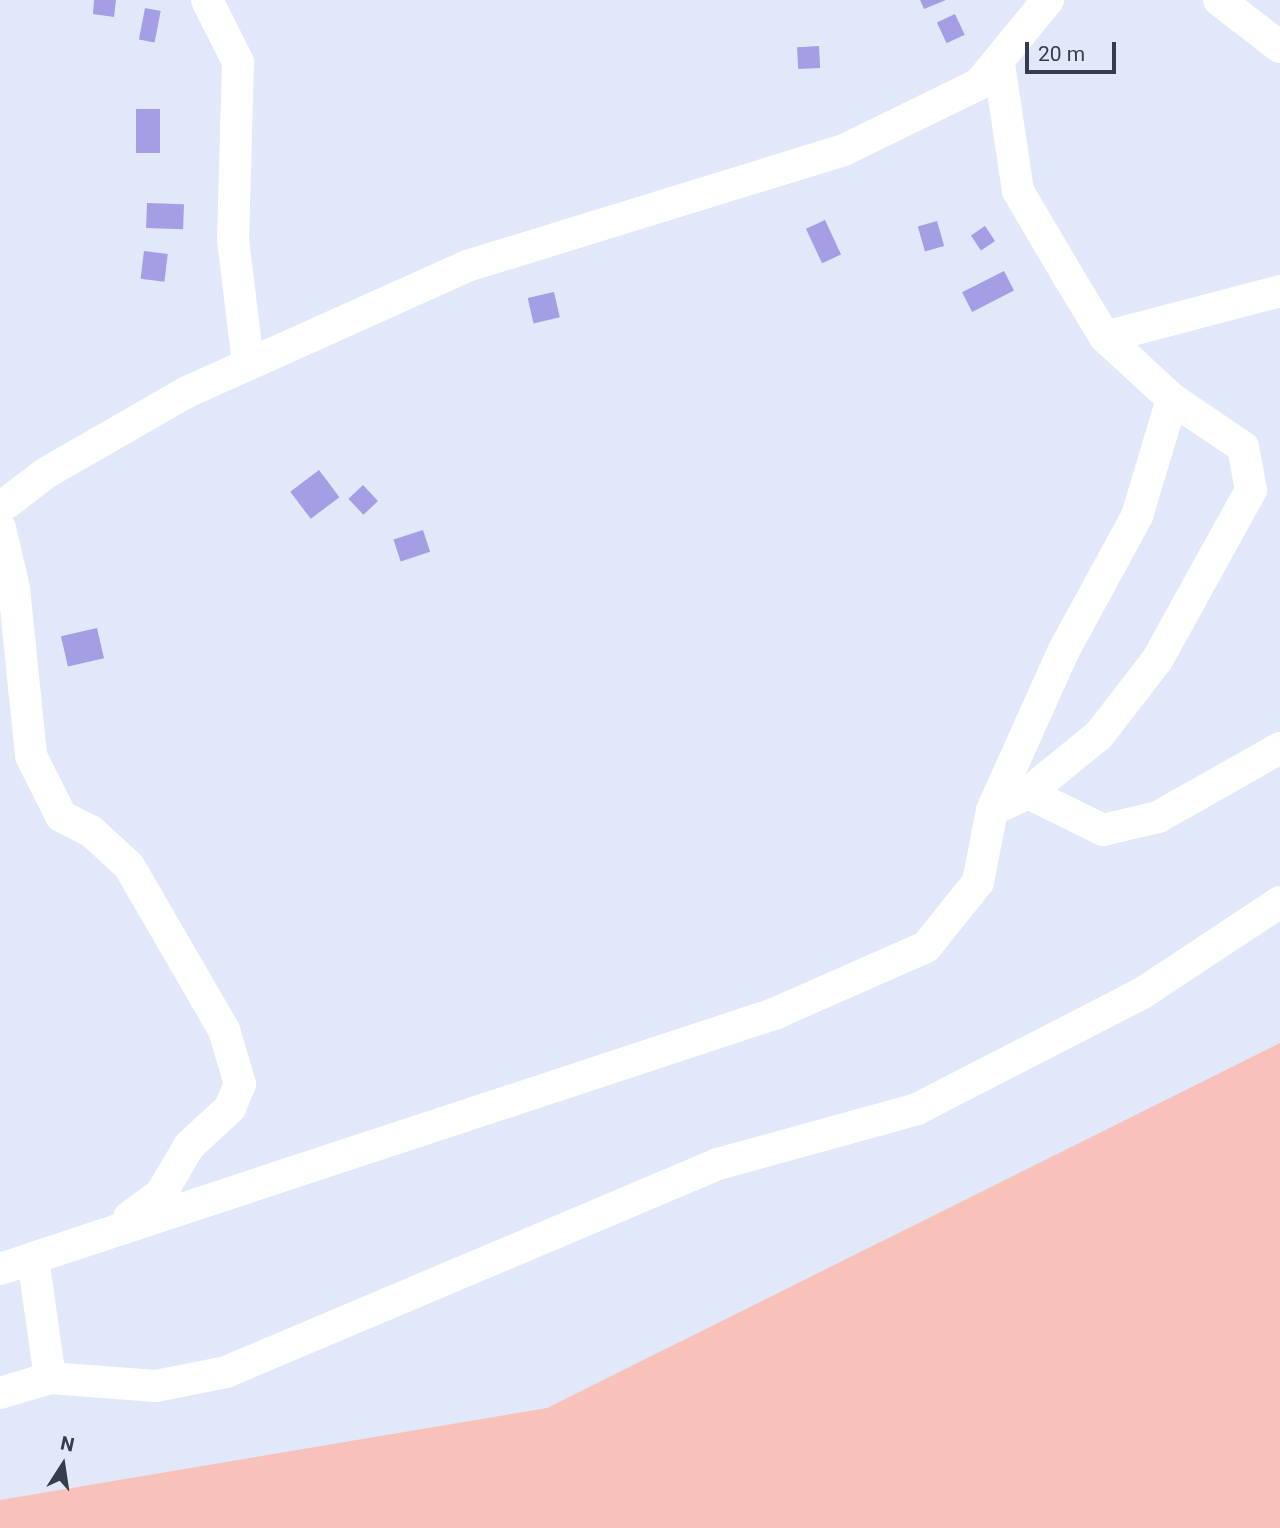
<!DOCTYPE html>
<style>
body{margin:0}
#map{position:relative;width:1280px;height:1528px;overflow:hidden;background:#e0e8f9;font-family:Roboto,sans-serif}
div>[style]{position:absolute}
.green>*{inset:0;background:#f8c2bb}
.building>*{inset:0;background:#a49ee5;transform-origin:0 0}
.minor>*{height:32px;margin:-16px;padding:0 16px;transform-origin:16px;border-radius:16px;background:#fff}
span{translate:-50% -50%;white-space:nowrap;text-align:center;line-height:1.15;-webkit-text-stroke:7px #e0e8f9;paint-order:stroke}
.north{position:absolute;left:28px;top:1430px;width:70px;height:70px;-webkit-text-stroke:5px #e0e8f9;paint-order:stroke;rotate:12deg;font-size:19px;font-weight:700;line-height:28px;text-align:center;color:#353c4d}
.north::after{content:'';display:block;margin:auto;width:24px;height:32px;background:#353c4d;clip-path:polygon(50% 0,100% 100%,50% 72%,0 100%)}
.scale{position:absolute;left:1025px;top:42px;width:91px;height:32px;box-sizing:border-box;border:4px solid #353c4d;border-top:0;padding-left:9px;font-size:21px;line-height:24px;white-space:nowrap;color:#353c4d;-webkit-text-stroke:5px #e0e8f9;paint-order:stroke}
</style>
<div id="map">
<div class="green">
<div style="clip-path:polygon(1280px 1043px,1280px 1528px,0 1528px,0 1500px,547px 1408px)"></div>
</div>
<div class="building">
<div style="clip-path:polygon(94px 0,116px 0,114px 17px,93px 14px)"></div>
<div style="clip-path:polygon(920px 0,946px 0,924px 9px)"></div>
<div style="left:145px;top:8px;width:16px;height:32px;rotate:11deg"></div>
<div style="left:955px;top:14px;width:23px;height:20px;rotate:65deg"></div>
<div style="left:819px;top:46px;width:22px;height:22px;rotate:87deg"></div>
<div style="left:136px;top:109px;width:24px;height:44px"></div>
<div style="left:147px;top:203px;width:37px;height:25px;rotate:2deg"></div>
<div style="left:825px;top:220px;width:38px;height:21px;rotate:65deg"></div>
<div style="left:937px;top:221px;width:26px;height:20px;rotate:74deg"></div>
<div style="left:985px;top:226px;width:18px;height:17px;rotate:56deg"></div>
<div style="left:144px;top:251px;width:24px;height:28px;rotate:7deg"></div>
<div style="left:1004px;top:271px;width:22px;height:47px;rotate:63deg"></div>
<div style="left:554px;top:292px;width:26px;height:27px;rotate:77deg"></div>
<div style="left:319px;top:470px;width:34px;height:36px;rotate:53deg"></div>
<div style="left:363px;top:485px;width:22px;height:20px;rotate:47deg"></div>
<div style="left:423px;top:530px;width:23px;height:31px;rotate:72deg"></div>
<div style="left:97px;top:628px;width:31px;height:37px;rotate:77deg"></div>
</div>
<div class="minor">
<div style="left:207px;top:0;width:69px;rotate:63.4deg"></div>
<div style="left:238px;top:62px;width:178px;rotate:91.6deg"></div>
<div style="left:233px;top:240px;width:124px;rotate:83deg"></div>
<div style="left:1219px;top:0;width:77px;rotate:37.6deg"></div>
<div style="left:999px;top:64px;width:128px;rotate:81.5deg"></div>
<div style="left:1018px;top:191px;width:99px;rotate:59.5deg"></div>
<div style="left:1068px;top:276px;width:71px;rotate:58.8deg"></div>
<div style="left:1105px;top:337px;width:91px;rotate:42.8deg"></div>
<div style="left:1172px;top:399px;width:86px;rotate:34.1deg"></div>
<div style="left:1243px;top:447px;width:44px;rotate:79.5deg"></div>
<div style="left:1251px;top:490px;width:194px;rotate:118.9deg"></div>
<div style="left:1157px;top:660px;width:95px;rotate:127.7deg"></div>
<div style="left:1099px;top:735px;width:92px;rotate:140.8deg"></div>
<div style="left:1105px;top:337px;width:181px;rotate:-14.7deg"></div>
<div style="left:0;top:508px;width:58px;rotate:-37.3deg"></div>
<div style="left:46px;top:473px;width:163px;rotate:-29.9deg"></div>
<div style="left:187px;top:392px;width:307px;rotate:-24.2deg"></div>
<div style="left:467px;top:266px;width:394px;rotate:-17.1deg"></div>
<div style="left:844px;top:150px;width:150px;rotate:-26.1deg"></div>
<div style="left:979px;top:84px;width:109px;rotate:-50.6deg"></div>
<div style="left:0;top:528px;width:62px;rotate:76.9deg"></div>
<div style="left:14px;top:588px;width:169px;rotate:84.2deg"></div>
<div style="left:31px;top:756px;width:67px;rotate:63.4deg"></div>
<div style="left:61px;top:816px;width:35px;rotate:27deg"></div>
<div style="left:92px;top:832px;width:50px;rotate:42.6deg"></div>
<div style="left:129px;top:866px;width:190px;rotate:59.9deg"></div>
<div style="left:224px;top:1030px;width:56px;rotate:73.5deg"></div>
<div style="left:240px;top:1084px;width:26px;rotate:113deg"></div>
<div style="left:230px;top:1108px;width:56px;rotate:137.2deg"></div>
<div style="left:189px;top:1146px;width:56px;rotate:120.3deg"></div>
<div style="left:161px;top:1194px;width:39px;rotate:144deg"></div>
<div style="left:992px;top:810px;width:175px;rotate:-65.8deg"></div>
<div style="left:1064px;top:650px;width:153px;rotate:-61.4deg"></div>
<div style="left:1137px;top:516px;width:122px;rotate:-73.3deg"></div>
<div style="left:0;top:1269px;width:35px;rotate:-18deg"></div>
<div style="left:50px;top:1378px;width:121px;rotate:-98.1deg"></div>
<div style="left:33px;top:1258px;width:780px;rotate:-18.23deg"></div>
<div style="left:774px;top:1014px;width:166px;rotate:-23.8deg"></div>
<div style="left:926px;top:947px;width:83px;rotate:-51.3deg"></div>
<div style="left:978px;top:882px;width:73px;rotate:-79deg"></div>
<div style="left:992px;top:810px;width:40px;rotate:-25deg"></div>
<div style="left:1028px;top:793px;width:84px;rotate:26.3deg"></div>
<div style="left:1103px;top:830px;width:57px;rotate:-13.3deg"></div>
<div style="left:1158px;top:817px;width:140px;rotate:-29.5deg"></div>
<div style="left:0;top:1393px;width:52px;rotate:-16.7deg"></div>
<div style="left:50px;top:1378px;width:106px;rotate:4.3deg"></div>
<div style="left:156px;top:1386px;width:71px;rotate:-11.3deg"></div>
<div style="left:226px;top:1372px;width:534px;rotate:-22.92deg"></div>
<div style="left:718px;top:1164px;width:206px;rotate:-15.4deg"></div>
<div style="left:917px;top:1109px;width:252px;rotate:-27.2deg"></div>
<div style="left:1141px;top:994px;width:167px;rotate:-33.5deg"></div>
</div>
<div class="north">N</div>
<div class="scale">20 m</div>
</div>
